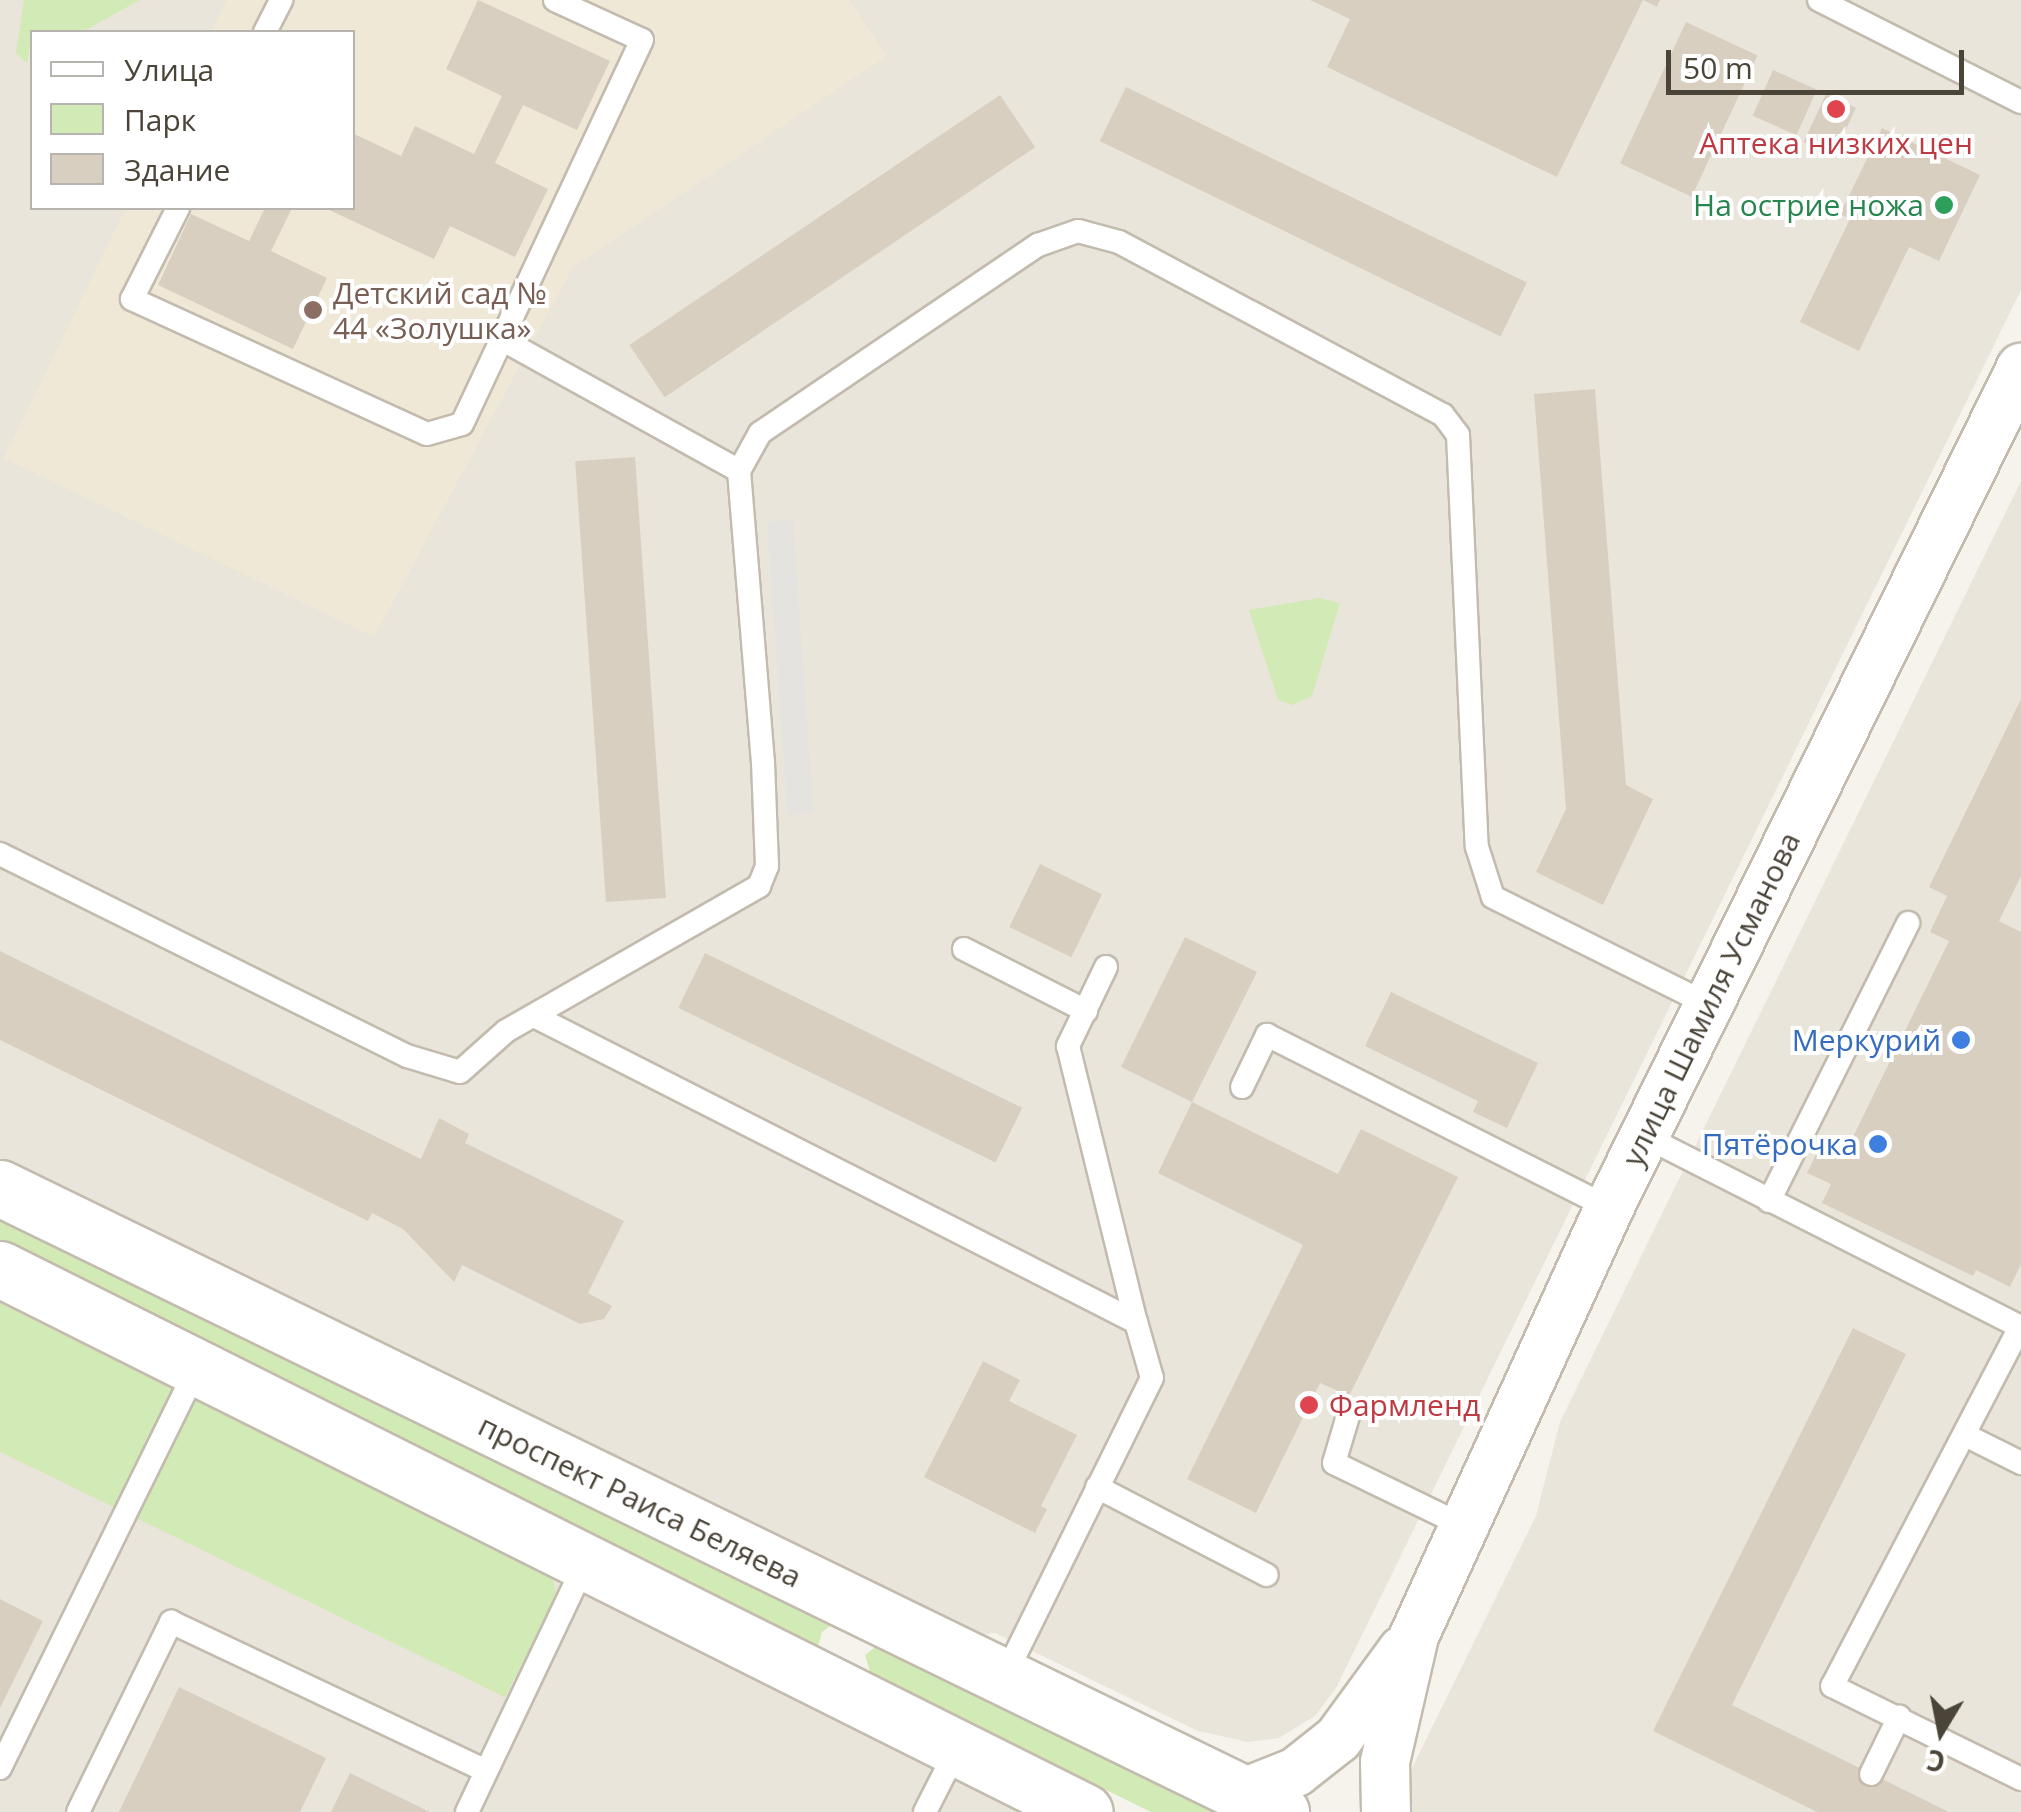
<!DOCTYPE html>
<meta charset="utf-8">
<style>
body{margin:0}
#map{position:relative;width:2021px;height:1812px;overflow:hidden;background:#f6f3ec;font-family:"Open Sans",sans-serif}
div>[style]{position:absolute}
.residential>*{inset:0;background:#eae5da}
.education>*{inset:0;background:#efe8d6}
.green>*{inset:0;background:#d2eab5}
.parking>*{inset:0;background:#e5e3e0;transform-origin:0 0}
.building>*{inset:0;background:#d8cfc1;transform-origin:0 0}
.roads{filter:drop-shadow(2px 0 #c2bbae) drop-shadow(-2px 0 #c2bbae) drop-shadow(0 2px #c2bbae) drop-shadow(0 -2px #c2bbae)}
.service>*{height:22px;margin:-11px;padding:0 11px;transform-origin:11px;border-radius:11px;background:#fff}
.minor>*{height:48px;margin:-24px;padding:0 24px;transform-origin:24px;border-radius:24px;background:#fff}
.tertiary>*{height:55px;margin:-27.5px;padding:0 27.5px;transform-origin:27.5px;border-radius:27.5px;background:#fff}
.dots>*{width:28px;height:28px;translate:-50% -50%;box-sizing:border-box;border:5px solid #fff;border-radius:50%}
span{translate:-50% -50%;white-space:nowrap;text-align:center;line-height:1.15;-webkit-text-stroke:8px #fff;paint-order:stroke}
.health-label{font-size:30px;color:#be3a42}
.left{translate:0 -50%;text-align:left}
.leisure-label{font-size:30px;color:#27864d}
.right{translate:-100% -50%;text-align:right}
.education-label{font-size:30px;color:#785e54}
.street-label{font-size:30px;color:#4b4439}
.shop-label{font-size:30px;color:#366cbe}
.legend{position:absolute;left:30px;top:30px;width:325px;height:180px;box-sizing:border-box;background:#fff;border:2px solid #b7b4b0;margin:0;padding:12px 18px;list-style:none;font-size:30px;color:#4b4439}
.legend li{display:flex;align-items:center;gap:20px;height:50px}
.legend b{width:50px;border:2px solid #b7b4b0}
.north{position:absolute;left:1891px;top:1682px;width:100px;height:100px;-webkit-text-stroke:8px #fff;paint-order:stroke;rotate:190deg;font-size:28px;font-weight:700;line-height:40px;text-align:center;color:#4b4439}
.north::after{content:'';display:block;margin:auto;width:35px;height:45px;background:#4b4439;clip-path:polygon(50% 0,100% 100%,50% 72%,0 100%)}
.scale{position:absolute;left:1666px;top:50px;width:298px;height:45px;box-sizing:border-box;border:5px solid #4b4439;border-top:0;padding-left:12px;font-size:30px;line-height:35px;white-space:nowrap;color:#4b4439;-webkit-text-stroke:8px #fff;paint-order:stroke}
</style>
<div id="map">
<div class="residential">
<div style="clip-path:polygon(evenodd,0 0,2021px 0,2021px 290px,1336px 1688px,1315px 1716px,1279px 1738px,1248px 1742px,1198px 1731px,995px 1633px,965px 1637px,0 1158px,0 0,32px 32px,352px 32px,352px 208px,32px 208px,32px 32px)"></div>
<div style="clip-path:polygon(2021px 481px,2021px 1812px,1412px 1812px,1412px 1768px,1536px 1516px,1560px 1422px)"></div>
<div style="clip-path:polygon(0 1294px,1044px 1812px,0 1812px)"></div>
</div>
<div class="education">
<div style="clip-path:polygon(227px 0,849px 0,887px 56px,573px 267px,374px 637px,4px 458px,126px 208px,352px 208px,352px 32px,211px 32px)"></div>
</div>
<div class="green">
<div style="clip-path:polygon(24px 0,140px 0,82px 32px,32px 32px,27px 63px,16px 53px)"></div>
<div style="clip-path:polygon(1319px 598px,1340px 603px,1312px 696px,1292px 705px,1278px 700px,1249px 610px)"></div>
<div style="clip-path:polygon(0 1208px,836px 1622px,822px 1632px,818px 1647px,0 1241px)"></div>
<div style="clip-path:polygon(0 1303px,553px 1579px,557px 1597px,505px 1697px,0 1452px)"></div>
<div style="clip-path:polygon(882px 1642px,1227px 1812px,1151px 1812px,871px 1675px,865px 1655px)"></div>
</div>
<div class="parking">
<div style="left:793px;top:520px;width:294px;height:26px;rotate:86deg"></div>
</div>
<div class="building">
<div style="clip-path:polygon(478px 0,610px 61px,577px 130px,523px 105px,495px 163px,548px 189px,515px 257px,450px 226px,434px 259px,325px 208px,352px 208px,352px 133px,401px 156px,415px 126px,474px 154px,502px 96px,446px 69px)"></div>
<div style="clip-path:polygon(1310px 0,1660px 0,1657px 7px,1643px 0,1557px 177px,1327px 67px,1350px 19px)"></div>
<div style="left:1686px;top:22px;width:79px;height:156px;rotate:25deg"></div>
<div style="left:1773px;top:70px;width:48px;height:50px;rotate:24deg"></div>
<div style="left:1126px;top:87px;width:446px;height:60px;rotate:26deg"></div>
<div style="left:1826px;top:94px;width:33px;height:53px;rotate:25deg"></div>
<div style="left:1000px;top:95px;width:63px;height:447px;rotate:56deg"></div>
<div style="clip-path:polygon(1882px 128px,1980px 175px,1939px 261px,1909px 247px,1859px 351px,1800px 322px,1850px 219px,1840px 214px)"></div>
<div style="clip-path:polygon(265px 208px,292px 208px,271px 251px,327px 278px,293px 349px,158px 285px,191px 214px,249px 241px)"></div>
<div style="clip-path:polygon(1595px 389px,1626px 785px,1653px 799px,1603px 905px,1536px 872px,1566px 809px,1534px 394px)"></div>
<div style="left:635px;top:457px;width:442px;height:60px;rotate:86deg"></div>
<div style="clip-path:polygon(2021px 699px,2021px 876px,1999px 921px,2021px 932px,2021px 1264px,2010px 1287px,1976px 1270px,1973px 1276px,1822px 1203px,1831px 1184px,1807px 1173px,1824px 1138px,1847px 1149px,1949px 941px,1930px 932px,1947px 896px,1929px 887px)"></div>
<div style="left:1040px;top:864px;width:69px;height:70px;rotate:26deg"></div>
<div style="clip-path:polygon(1185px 937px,1257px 972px,1192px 1102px,1338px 1174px,1361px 1129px,1458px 1177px,1349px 1396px,1320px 1383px,1256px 1513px,1187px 1479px,1303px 1245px,1158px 1173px,1192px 1102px,1121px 1067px)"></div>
<div style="clip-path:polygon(0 951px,421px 1159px,439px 1118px,469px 1134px,465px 1143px,624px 1221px,588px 1293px,612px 1306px,604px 1319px,580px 1324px,462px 1265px,454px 1282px,403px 1229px,372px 1213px,368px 1221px,0 1040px)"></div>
<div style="left:705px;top:953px;width:353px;height:61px;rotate:26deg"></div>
<div style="clip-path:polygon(1391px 992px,1538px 1063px,1507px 1128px,1473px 1112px,1478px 1101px,1365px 1046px)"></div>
<div style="clip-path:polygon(1853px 1328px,1906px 1354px,1732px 1705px,1949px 1812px,1817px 1812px,1653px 1731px)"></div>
<div style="clip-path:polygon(983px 1361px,1020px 1380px,1009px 1401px,1077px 1435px,1041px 1506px,1047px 1509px,1035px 1533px,924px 1477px)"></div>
<div style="clip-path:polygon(0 1599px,43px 1621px,0 1708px)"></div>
<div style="clip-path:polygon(179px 1687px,326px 1758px,300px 1812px,119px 1812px)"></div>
<div style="clip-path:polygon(350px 1773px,430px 1812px,331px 1812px)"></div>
</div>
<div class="roads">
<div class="service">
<div style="left:1819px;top:0;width:226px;rotate:26.8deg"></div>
<div style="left:265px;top:32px;width:36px;rotate:-63deg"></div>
<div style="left:178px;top:208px;width:102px;rotate:116.8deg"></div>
<div style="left:132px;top:299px;width:324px;rotate:24.6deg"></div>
<div style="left:427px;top:434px;width:36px;rotate:-16deg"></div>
<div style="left:462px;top:424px;width:424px;rotate:-64.9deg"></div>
<div style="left:642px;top:40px;width:96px;rotate:-155.3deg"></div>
<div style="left:503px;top:340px;width:270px;rotate:29deg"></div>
<div style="left:0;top:854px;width:454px;rotate:26.4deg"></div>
<div style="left:407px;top:1056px;width:55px;rotate:16.8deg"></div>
<div style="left:460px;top:1072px;width:62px;rotate:-41.7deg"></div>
<div style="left:506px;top:1031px;width:292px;rotate:-29.8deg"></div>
<div style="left:759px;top:886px;width:22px;rotate:-68deg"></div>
<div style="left:767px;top:866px;width:103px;rotate:-92.2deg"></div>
<div style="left:763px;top:763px;width:293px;rotate:-94.7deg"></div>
<div style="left:739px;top:471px;width:43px;rotate:-61.1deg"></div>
<div style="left:760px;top:433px;width:336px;rotate:-34.1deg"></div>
<div style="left:1038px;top:245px;width:42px;rotate:-19.3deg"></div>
<div style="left:1078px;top:231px;width:42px;rotate:15deg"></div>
<div style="left:1119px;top:242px;width:367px;rotate:28.1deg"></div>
<div style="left:1443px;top:415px;width:25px;rotate:53deg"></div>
<div style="left:1458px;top:435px;width:412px;rotate:87.4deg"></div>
<div style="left:1477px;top:847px;width:52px;rotate:72.3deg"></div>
<div style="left:1493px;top:897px;width:240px;rotate:26.5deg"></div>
<div style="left:964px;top:949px;width:137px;rotate:26.9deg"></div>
<div style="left:1106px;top:967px;width:88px;rotate:115.7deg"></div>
<div style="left:1068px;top:1046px;width:284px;rotate:76.2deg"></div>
<div style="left:538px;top:1018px;width:671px;rotate:26.95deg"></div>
<div style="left:1136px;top:1322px;width:58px;rotate:74.1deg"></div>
<div style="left:1152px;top:1378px;width:334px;rotate:116.3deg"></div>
<div style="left:1242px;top:1087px;width:58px;rotate:-64.3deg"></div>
<div style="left:1267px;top:1035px;width:383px;rotate:26.8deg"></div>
<div style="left:1644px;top:1136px;width:422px;rotate:26.9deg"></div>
<div style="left:2020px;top:1327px;width:405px;rotate:117.6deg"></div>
<div style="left:1832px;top:1686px;width:211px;rotate:26.2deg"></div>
<div style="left:1769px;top:1201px;width:311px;rotate:-63.4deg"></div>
<div style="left:1348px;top:1416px;width:49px;rotate:106.6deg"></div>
<div style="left:1334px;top:1463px;width:144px;rotate:25.9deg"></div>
<div style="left:1965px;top:1435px;width:63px;rotate:26.6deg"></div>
<div style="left:1097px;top:1487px;width:191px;rotate:27.4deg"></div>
<div style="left:0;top:1768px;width:446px;rotate:-63.8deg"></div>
<div style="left:1871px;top:1774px;width:64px;rotate:-63.8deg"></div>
<div style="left:78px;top:1812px;width:212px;rotate:-63.9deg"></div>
<div style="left:171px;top:1622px;width:348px;rotate:25.3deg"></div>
<div style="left:467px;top:1812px;width:276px;rotate:-64.6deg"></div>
<div style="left:925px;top:1812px;width:73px;rotate:-63.1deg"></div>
</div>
<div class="minor">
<div style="left:1243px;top:1793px;width:57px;rotate:-21.6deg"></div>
<div style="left:1296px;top:1772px;width:53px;rotate:-38.2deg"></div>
<div style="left:1338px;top:1739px;width:110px;rotate:-53.9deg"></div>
<div style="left:1386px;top:1812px;width:50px;rotate:-91.1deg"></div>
<div style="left:1385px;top:1762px;width:129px;rotate:-77deg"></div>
<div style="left:1414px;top:1636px;width:470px;rotate:-65.5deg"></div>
<div style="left:1609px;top:1208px;width:936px;rotate:-63.87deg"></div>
</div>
<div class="tertiary">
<div style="left:0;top:1188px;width:1425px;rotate:25.97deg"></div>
<div style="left:0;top:1269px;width:1213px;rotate:26.59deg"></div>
</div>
</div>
<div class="dots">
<div style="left:1836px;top:109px;background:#e0444e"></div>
<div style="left:1944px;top:205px;background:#2e9e5b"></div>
<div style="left:313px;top:310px;background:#8d6e63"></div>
<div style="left:1961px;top:1040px;background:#3f7fe0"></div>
<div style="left:1878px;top:1144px;background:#3f7fe0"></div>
<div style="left:1309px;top:1405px;background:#e0444e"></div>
</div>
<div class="health-label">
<span style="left:1836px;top:143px">Аптека низких цен</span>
<span class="left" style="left:1329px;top:1405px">Фармленд</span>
</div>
<div class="leisure-label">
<span class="right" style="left:1924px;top:205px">На острие ножа</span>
</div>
<div class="education-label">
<span class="left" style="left:333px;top:310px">Детский сад №<br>44 «Золушка»</span>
</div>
<div class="street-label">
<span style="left:1711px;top:999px;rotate:-64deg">улица Шамиля Усманова</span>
<span style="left:640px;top:1501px;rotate:26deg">проспект Раиса Беляева</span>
</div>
<div class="shop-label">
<span class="right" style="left:1941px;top:1040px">Меркурий</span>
<span class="right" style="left:1858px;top:1144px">Пятёрочка</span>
</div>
<ul class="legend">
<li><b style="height:12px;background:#fff"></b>Улица</li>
<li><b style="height:28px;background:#d2eab5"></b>Парк</li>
<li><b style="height:28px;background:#d8cfc1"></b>Здание</li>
</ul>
<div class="north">С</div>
<div class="scale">50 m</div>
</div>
